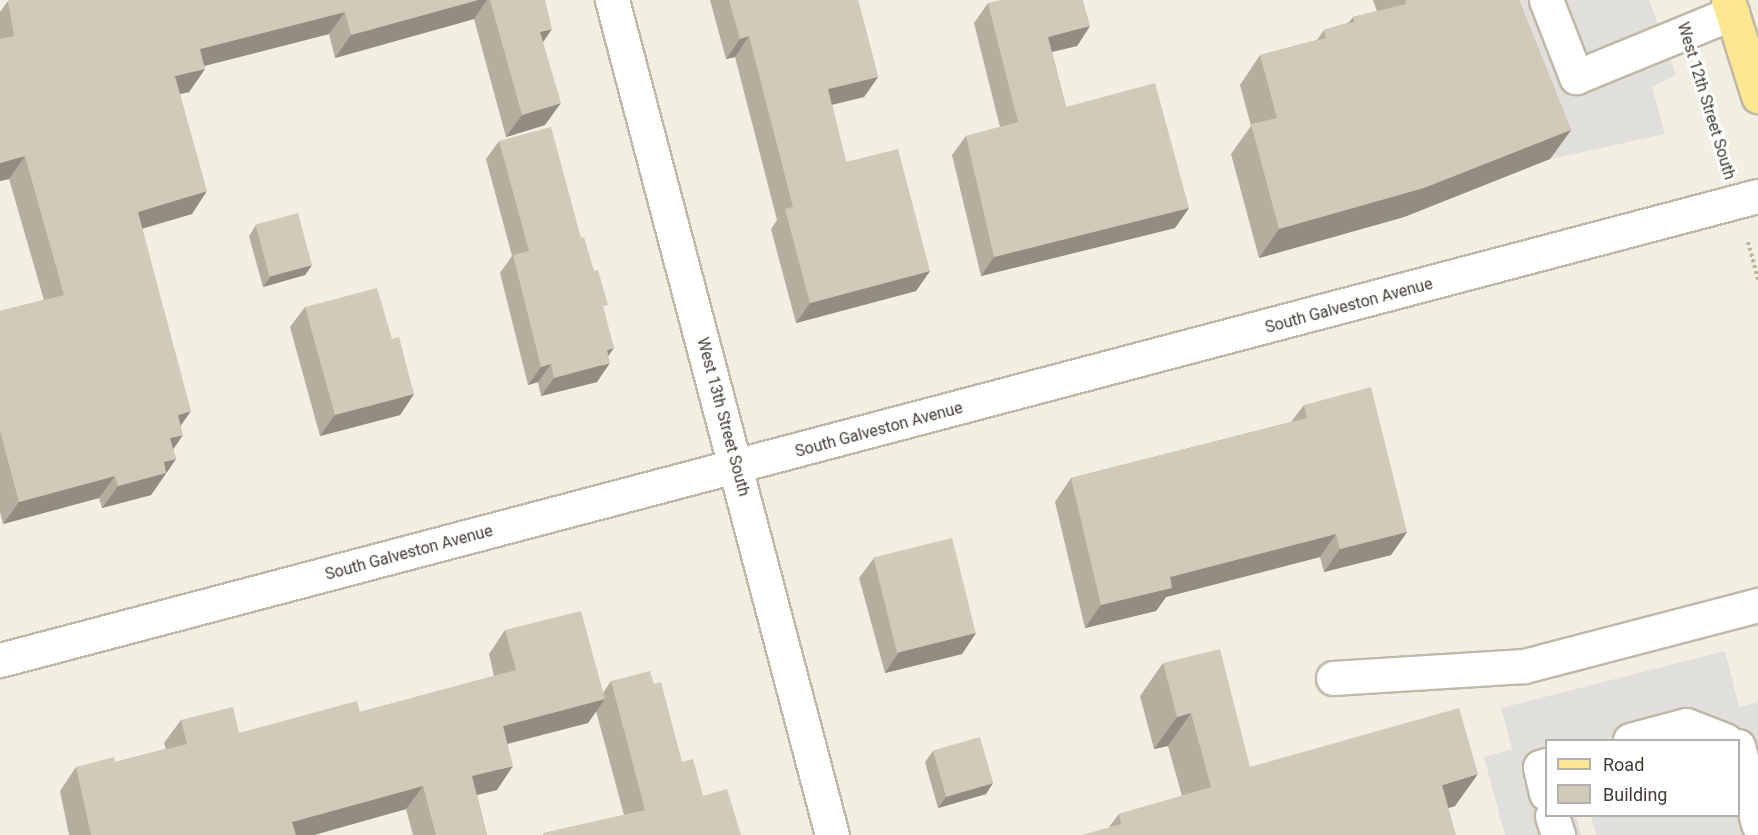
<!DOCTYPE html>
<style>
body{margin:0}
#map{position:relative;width:1758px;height:835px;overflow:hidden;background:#f1eee2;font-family:Roboto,sans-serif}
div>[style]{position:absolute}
.parking>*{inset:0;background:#e1dfdb}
.path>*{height:4px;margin-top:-2px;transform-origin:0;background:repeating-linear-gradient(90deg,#bdb397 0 3px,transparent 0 6px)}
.roads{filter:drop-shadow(2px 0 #bfb9a8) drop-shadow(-2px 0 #bfb9a8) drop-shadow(0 2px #bfb9a8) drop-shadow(0 -2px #bfb9a8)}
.minor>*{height:33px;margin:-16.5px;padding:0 16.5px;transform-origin:16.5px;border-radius:16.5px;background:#fff}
.major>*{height:33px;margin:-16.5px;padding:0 16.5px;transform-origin:16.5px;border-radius:16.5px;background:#fce690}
.wall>*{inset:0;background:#b5ae9e}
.shaded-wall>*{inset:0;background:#938d81}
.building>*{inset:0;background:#d2cab8;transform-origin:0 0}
span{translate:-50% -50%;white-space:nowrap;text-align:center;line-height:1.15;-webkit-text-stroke:6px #fff;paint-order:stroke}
.street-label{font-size:16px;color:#423d33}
.legend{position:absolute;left:1545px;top:739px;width:195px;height:78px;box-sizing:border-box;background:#fff;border:2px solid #b3b1ad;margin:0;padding:8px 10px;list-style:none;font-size:18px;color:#423d33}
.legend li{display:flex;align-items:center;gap:12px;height:30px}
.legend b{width:30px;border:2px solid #b3b1ad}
</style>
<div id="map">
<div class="parking">
<div style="clip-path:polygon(1487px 0,1649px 0,1676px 75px,1652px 87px,1665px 134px,1550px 159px)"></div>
<div style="clip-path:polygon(1725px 651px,1739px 707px,1758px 702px,1758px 835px,1596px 835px,1591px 816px,1738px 816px,1738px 740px,1546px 740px,1546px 816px,1576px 816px,1581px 835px,1505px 835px,1484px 757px,1512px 749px,1501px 708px)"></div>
</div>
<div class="path">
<div style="left:1698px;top:72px;width:95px;rotate:72.1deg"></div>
<div style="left:1748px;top:242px;width:39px;rotate:75deg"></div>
</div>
<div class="roads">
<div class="minor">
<div style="left:612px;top:0;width:863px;rotate:75.24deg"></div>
<div style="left:1546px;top:0;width:83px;rotate:68.7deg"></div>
<div style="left:1576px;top:77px;width:169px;rotate:-22.3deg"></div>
<div style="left:0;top:660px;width:1818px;rotate:-14.79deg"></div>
<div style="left:1333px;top:678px;width:191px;rotate:-3.6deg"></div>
<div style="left:1524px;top:666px;width:242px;rotate:-14.6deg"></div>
<div style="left:1630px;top:740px;width:58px;rotate:-15deg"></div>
<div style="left:1686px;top:725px;width:42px;rotate:21deg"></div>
<div style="left:1738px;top:746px;width:81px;rotate:75.6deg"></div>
<div style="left:1546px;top:765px;width:6px;rotate:162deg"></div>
<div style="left:1540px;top:767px;width:27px;rotate:77deg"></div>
<div style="left:1552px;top:816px;width:20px;rotate:72deg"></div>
</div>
<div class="major">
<div style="left:1728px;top:0;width:101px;rotate:72.6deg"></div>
</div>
</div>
<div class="wall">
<div style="clip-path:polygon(10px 0,545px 0,543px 42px,545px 125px,506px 137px,474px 19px,335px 58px,329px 34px,204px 66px,205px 69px,189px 92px,180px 94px,192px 214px,142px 229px,181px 426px,173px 449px,176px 459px,151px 495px,102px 508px,99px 498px,3px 524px,0 512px,0 311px,44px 300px,9px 179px,0 181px,0 12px,8px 1px)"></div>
<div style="clip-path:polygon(710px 0,858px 0,878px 77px,864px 97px,832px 105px,846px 162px,930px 271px,916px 291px,796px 323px,771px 229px,777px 220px,735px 57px,726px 59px)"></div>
<div style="clip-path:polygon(1373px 0,1519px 0,1571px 130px,1550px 159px,1404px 217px,1259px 258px,1231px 154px,1251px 126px,1240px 85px,1260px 55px,1317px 40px,1324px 30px,1348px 23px,1353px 17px,1377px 11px)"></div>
<div style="clip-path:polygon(988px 3px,1090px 26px,1077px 46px,1052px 52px,1066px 107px,1189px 208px,1175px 228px,981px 276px,952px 155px,966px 136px,1000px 127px,974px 23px)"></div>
<div style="clip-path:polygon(499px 141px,581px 238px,594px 271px,604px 310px,608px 356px,597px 382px,541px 396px,538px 382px,528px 385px,500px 273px,512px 256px,486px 159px)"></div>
<div style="clip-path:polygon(256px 225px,312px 265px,305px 275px,263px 287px,249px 236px)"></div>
<div style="clip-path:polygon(305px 307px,392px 339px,414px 394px,400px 415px,320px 436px,290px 327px)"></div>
<div style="clip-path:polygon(1304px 405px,1407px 532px,1391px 555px,1324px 572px,1320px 557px,1166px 597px,1156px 611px,1085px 628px,1055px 502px,1071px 478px,1291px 422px)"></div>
<div style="clip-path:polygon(874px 558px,976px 633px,962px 654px,885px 673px,859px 578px)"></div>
<div style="clip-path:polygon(505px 630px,603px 693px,611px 681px,654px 684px,682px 762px,703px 796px,741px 835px,543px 835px,544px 833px,624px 815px,596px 711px,588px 723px,508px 744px,497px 790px,477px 795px,487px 835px,413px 835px,406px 809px,314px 835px,69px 835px,60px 791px,76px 767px,115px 762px,166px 749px,164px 743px,181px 720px,239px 733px,360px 712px,494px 676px,489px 654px)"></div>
<div style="clip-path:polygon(1163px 663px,1250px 767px,1455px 806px,1449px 808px,1109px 827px,1119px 814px,1182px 796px,1168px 746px,1154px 749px,1140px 696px)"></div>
<div style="clip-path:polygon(933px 751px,993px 783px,986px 794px,938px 808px,925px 762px)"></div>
</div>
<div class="shaded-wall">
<div style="clip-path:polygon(478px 0,487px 0,474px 19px,335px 58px,351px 35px)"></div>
<div style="clip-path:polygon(345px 12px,329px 34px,184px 71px,200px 49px)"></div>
<div style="clip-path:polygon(1090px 26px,1077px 46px,1034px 56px,1048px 37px)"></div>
<div style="clip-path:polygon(552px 29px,537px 51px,540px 32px)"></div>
<div style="clip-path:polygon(749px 36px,735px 57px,726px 59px,740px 39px)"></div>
<div style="clip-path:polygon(205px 69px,189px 92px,159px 99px,175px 76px)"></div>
<div style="clip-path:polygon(878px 77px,864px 97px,813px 109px,828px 89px)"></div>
<div style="clip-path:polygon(561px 103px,545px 125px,506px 137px,522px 115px)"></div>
<div style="clip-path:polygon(1571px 130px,1550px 159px,1404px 217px,1259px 258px,1279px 229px)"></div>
<div style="clip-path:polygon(25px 156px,9px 179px,0 181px,0 163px)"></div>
<div style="clip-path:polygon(207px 191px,192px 214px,122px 234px,138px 212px)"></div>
<div style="clip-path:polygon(1189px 208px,1175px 228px,981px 276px,994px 257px)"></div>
<div style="clip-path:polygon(312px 265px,305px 275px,263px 287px,271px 276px)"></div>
<div style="clip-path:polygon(930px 271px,916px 291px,796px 323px,810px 303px)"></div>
<div style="clip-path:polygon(614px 348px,601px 366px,610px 363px,597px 382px,541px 396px,554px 378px,607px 350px)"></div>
<div style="clip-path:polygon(551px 364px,538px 382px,528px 385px,541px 367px)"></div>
<div style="clip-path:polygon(414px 394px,400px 415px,320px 436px,335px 415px)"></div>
<div style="clip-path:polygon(191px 411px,175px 434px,178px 415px)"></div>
<div style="clip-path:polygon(183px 435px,168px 457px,170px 438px)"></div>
<div style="clip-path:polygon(176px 459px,151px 495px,102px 508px,118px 486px,164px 462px)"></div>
<div style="clip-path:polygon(115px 476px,99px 498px,3px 524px,19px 502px)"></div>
<div style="clip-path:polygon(1407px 532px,1391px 555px,1324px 572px,1340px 549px)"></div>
<div style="clip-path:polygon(1336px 534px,1320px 557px,1166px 597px,1156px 611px,1085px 628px,1101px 605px,1170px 577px)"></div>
<div style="clip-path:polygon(976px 633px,962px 654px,885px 673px,899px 652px)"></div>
<div style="clip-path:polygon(605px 699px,588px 723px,486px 749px,503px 726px)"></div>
<div style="clip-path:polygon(1191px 713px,1168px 746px,1154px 749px,1177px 717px)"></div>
<div style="clip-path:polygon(513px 766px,497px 790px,455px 800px,472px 776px)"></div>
<div style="clip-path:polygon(1478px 774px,1455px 806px,1419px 817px,1442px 785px)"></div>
<div style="clip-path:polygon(993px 783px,986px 794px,938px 808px,946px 797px)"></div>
<div style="clip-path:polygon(423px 786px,406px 809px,314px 835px,283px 835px,292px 822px)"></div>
</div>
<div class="building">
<div style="clip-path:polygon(10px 0,478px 0,351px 35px,345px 12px,200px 49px,205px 69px,175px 76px,207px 191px,138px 212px,191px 411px,178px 415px,183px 435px,170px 438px,176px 459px,164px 462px,166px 473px,118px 486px,115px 476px,19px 502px,0 431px,0 311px,64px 295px,25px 156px,0 163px,0 39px,14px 36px,8px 1px)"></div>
<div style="clip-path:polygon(490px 0,545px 0,552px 29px,540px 32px,561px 103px,522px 115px)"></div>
<div style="clip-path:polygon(729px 0,858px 0,878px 77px,828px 89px,846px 162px,898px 149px,930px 271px,810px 303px,785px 209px,793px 207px,749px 36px,740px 39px)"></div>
<div style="clip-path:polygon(1001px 0,1083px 0,1090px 26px,1048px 37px,1066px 107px,1155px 83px,1189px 208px,994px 257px,966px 136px,1018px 122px,988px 3px)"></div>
<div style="clip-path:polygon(1405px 0,1519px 0,1571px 130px,1424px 188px,1279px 229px,1251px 124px,1277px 118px,1260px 55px,1326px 38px,1324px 30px,1354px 22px,1353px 17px,1406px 4px)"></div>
<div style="clip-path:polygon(551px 127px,581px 238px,584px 237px,594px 271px,598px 270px,608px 305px,603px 306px,614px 348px,607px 350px,610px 363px,554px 378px,551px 364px,541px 367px,513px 255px,529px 251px,499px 141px)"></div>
<div style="left:298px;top:213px;width:54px;height:44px;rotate:75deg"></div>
<div style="clip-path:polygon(377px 288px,392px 339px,399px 337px,414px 394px,335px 415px,305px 307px)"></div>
<div style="clip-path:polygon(1371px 387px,1407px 532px,1340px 549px,1336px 534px,1170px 577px,1172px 588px,1101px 605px,1071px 478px,1307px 418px,1304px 405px)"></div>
<div style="left:952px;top:538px;width:98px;height:81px;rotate:76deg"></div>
<div style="clip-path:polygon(581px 611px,605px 699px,503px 726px,513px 766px,472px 776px,487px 835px,436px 835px,423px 786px,292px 822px,296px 835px,91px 835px,76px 767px,114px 757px,115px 762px,187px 744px,181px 720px,233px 707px,239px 733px,357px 701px,360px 712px,516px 670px,505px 630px)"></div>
<div style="clip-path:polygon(1220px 649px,1250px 767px,1459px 708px,1478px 774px,1442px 785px,1456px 835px,1082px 835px,1121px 824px,1119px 814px,1211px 787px,1191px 713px,1177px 717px,1163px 663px)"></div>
<div style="clip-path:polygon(650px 671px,654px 684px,661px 682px,682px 762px,693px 759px,703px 796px,727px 789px,741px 835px,545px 835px,544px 833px,645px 810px,611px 681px)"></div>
<div style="left:980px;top:737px;width:48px;height:49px;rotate:74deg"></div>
</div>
<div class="street-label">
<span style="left:1706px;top:101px;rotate:73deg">West 12th Street South</span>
<span style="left:1349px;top:306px;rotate:-15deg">South Galveston Avenue</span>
<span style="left:723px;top:417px;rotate:75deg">West 13th Street South</span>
<span style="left:879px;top:430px;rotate:-15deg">South Galveston Avenue</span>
<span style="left:409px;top:553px;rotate:-15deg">South Galveston Avenue</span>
</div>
<ul class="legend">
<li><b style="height:8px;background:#fce690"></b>Road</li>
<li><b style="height:16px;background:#d2cab8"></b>Building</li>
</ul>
</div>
